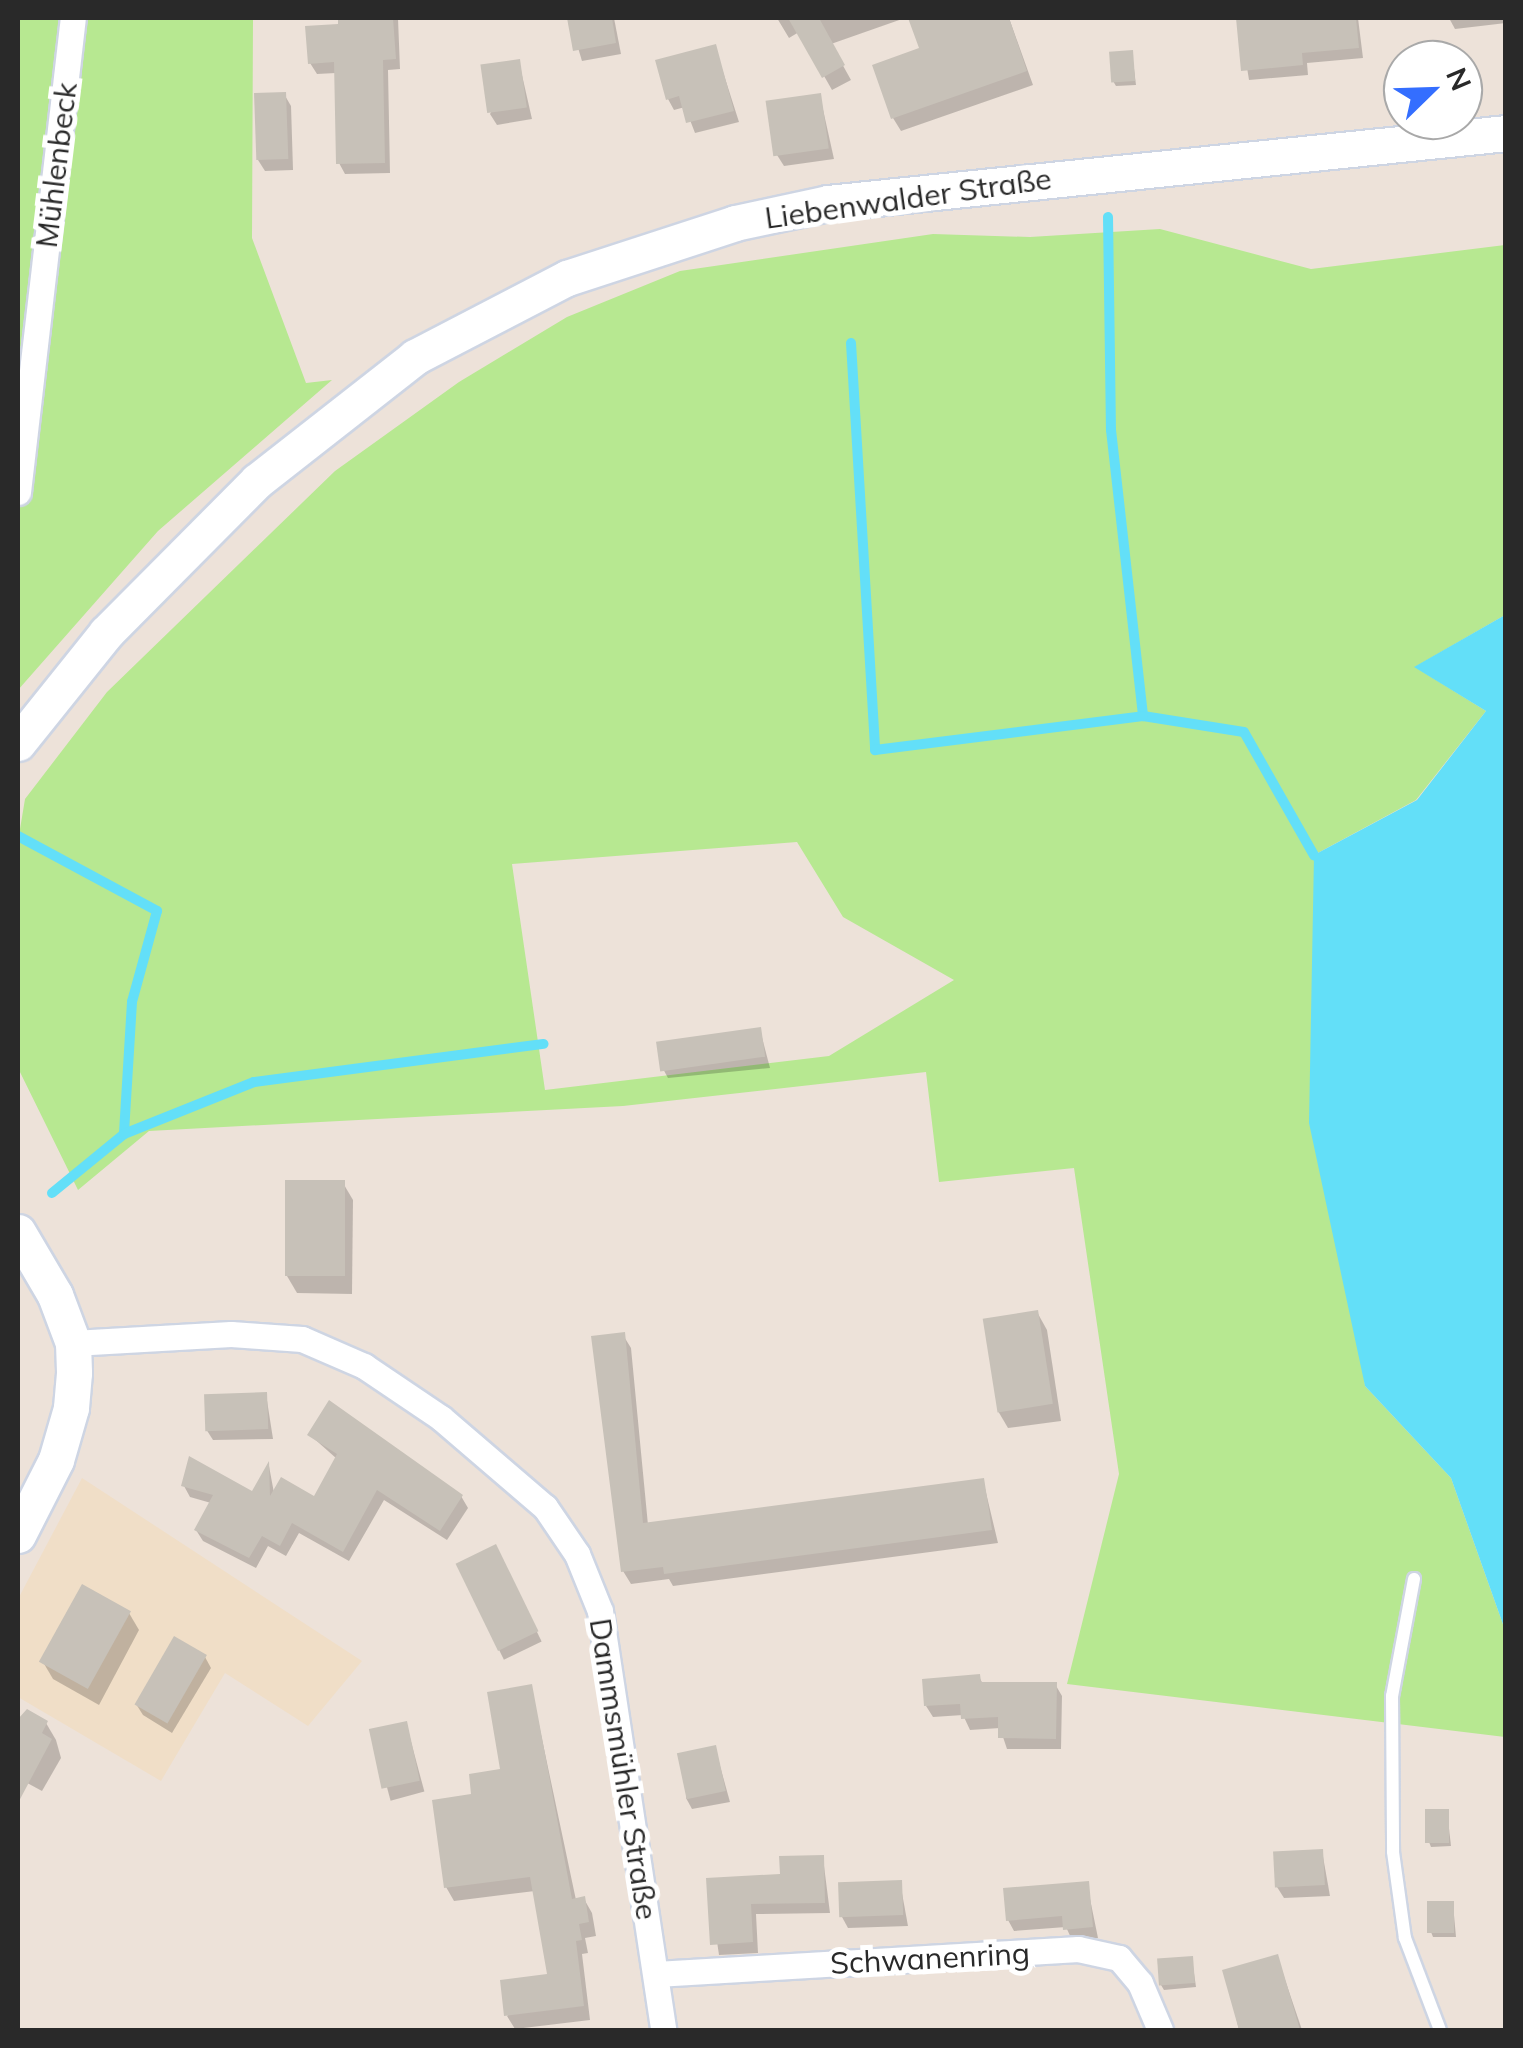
<!DOCTYPE html>
<meta charset="utf-8">
<style>
body{margin:0}
#map{position:relative;width:1523px;height:2048px;overflow:hidden;background:#ede2d9;font-family:Mulish,sans-serif}
div>[style]{position:absolute}
.education>*{inset:0;background:#f0dec7}
.green>*{inset:0;background:#b7e891}
.water>*{inset:0;background:#63dff8}
.shadow>*{inset:0;background:#0003;transform-origin:0 0}
.stream>*{height:10px;margin:-5px;padding:0 5px;transform-origin:5px;border-radius:5px;background:#63dff8}
.building>*{inset:0;background:#c7c1b8;transform-origin:0 0}
.roads{filter:drop-shadow(2px 0 #ced5e3) drop-shadow(-2px 0 #ced5e3) drop-shadow(0 2px #ced5e3) drop-shadow(0 -2px #ced5e3)}
.service>*{height:12px;margin:-6px;padding:0 6px;transform-origin:6px;border-radius:6px;background:#fff}
.minor>*{height:25px;margin:-12.5px;padding:0 12.5px;transform-origin:12.5px;border-radius:12.5px;background:#fff}
.secondary>*{height:35px;margin:-17.5px;padding:0 17.5px;transform-origin:17.5px;border-radius:17.5px;background:#fff}
span{translate:-50% -50%;white-space:nowrap;text-align:center;line-height:1.15;-webkit-text-stroke:10px #fff;paint-order:stroke}
.street-label{font-size:30px;color:#292929}
.frame{position:absolute;inset:0;border:20px solid #292929;pointer-events:none}
.north{position:absolute;left:1383px;top:40px;width:100px;height:100px;box-sizing:border-box;background:#fff;border:2px solid #a9a9a9;border-radius:50%;rotate:67deg;font-size:28px;font-weight:700;line-height:40px;text-align:center;color:#292929}
.north::after{content:'';display:block;margin:auto;width:35px;height:45px;background:#346eff;clip-path:polygon(50% 0,100% 100%,50% 72%,0 100%)}
</style>
<div id="map">
<div class="education">
<div style="clip-path:polygon(82px 1478px,362px 1661px,308px 1726px,225px 1673px,161px 1781px,18px 1697px,18px 1599px)"></div>
</div>
<div class="green">
<div style="clip-path:polygon(18px 18px,253px 18px,252px 238px,306px 383px,332px 380px,158px 531px,18px 690px)"></div>
<div style="clip-path:polygon(evenodd,1160px 229px,1311px 269px,1505px 245px,1505px 615px,1415px 667px,1486px 711px,1416px 800px,1314px 855px,1365px 1386px,1451px 1478px,1505px 1630px,1505px 1737px,1067px 1684px,1119px 1474px,1074px 1168px,939px 1182px,926px 1072px,623px 1106px,149px 1131px,78px 1190px,18px 1068px,18px 841px,25px 799px,107px 692px,335px 471px,459px 382px,567px 317px,680px 271px,933px 234px,1030px 237px,1160px 229px,797px 842px,843px 917px,954px 980px,829px 1056px,545px 1090px,512px 864px,797px 842px)"></div>
</div>
<div class="water">
<div style="clip-path:polygon(1505px 615px,1505px 1630px,1451px 1478px,1365px 1386px,1309px 1123px,1314px 855px,1417px 800px,1486px 711px,1414px 667px)"></div>
</div>
<div class="shadow">
<div style="clip-path:polygon(341px 18px,398px 18px,400px 69px,388px 70px,390px 173px,345px 174px,339px 163px,336px 73px,317px 74px,310px 63px,341px 26px)"></div>
<div style="clip-path:polygon(569px 18px,614px 18px,621px 54px,582px 61px)"></div>
<div style="clip-path:polygon(777px 18px,905px 18px,831px 44px,851px 80px,832px 90px,799px 32px,789px 38px)"></div>
<div style="clip-path:polygon(911px 18px,1009px 18px,1033px 85px,901px 131px,893px 118px,922px 50px)"></div>
<div style="clip-path:polygon(1239px 18px,1358px 18px,1363px 58px,1307px 63px,1308px 75px,1249px 80px)"></div>
<div style="clip-path:polygon(1449px 18px,1506px 18px,1506px 23px,1455px 29px)"></div>
<div style="clip-path:polygon(715px 47px,739px 122px,695px 133px,685px 107px,674px 110px,668px 99px)"></div>
<div style="clip-path:polygon(1132px 52px,1136px 85px,1116px 86px,1113px 81px)"></div>
<div style="clip-path:polygon(519px 62px,532px 119px,497px 125px,490px 114px)"></div>
<div style="clip-path:polygon(284px 94px,291px 106px,293px 170px,265px 171px,258px 160px)"></div>
<div style="clip-path:polygon(820px 96px,834px 159px,784px 166px,777px 155px)"></div>
<div style="clip-path:polygon(760px 1030px,770px 1068px,668px 1078px,662px 1067px)"></div>
<div style="clip-path:polygon(343px 1183px,353px 1200px,352px 1294px,297px 1293px,287px 1276px)"></div>
<div style="clip-path:polygon(1037px 1312px,1047px 1330px,1061px 1421px,1008px 1428px,998px 1411px)"></div>
<div style="clip-path:polygon(623px 1335px,631px 1348px,648px 1525px,983px 1480px,998px 1543px,673px 1586px,669px 1579px,631px 1584px,623px 1571px)"></div>
<div style="clip-path:polygon(266px 1394px,273px 1439px,213px 1440px,206px 1429px)"></div>
<div style="clip-path:polygon(310px 1435px,461px 1496px,468px 1508px,447px 1540px,384px 1500px,349px 1561px,299px 1533px,286px 1556px,268px 1546px,256px 1568px,203px 1541px,196px 1530px,211px 1503px,190px 1497px,184px 1486px,253px 1494px,269px 1466px,274px 1493px,314px 1499px,337px 1459px)"></div>
<div style="left:500px;top:1556px;width:95px;height:42px;rotate:64deg"></div>
<div style="clip-path:polygon(129px 1613px,139px 1630px,99px 1705px,53px 1679px,43px 1662px)"></div>
<div style="clip-path:polygon(205px 1657px,211px 1668px,172px 1733px,143px 1715px,136px 1704px)"></div>
<div style="clip-path:polygon(979px 1677px,983px 1684px,1055px 1684px,1062px 1696px,1061px 1749px,1007px 1749px,1000px 1728px,970px 1730px,963px 1715px,933px 1717px,926px 1706px)"></div>
<div style="clip-path:polygon(531px 1687px,576px 1900px,584px 1899px,592px 1913px,596px 1936px,585px 1938px,588px 1953px,582px 1954px,590px 2020px,515px 2029px,507px 2016px,550px 1976px,535px 1891px,454px 1901px,446px 1887px,474px 1796px,503px 1772px)"></div>
<div style="clip-path:polygon(18px 1723px,46px 1723px,56px 1740px,61px 1758px,42px 1791px,18px 1778px)"></div>
<div style="left:406px;top:1723px;width:71px;height:35px;rotate:75deg"></div>
<div style="clip-path:polygon(715px 1748px,730px 1802px,692px 1809px,686px 1798px)"></div>
<div style="clip-path:polygon(1447px 1811px,1451px 1846px,1431px 1847px,1429px 1842px)"></div>
<div style="clip-path:polygon(1322px 1851px,1330px 1896px,1284px 1898px,1277px 1887px)"></div>
<div style="clip-path:polygon(823px 1858px,830px 1913px,756px 1914px,758px 1953px,719px 1955px,708px 1881px,782px 1876px)"></div>
<div style="clip-path:polygon(900px 1882px,908px 1926px,848px 1928px,842px 1917px)"></div>
<div style="clip-path:polygon(1087px 1884px,1098px 1938px,1072px 1940px,1066px 1927px,1014px 1931px,1008px 1920px)"></div>
<div style="clip-path:polygon(1453px 1904px,1456px 1937px,1433px 1937px,1431px 1932px)"></div>
<div style="clip-path:polygon(1277px 1956px,1302px 2030px,1239px 2030px,1225px 1971px)"></div>
<div style="clip-path:polygon(1192px 1959px,1196px 1987px,1164px 1990px,1161px 1985px)"></div>
</div>
<div class="stream">
<div style="left:1108px;top:217px;width:213px;rotate:89.2deg"></div>
<div style="left:1111px;top:430px;width:288px;rotate:83.6deg"></div>
<div style="left:1143px;top:716px;width:102px;rotate:9deg"></div>
<div style="left:1244px;top:732px;width:142px;rotate:60.4deg"></div>
<div style="left:851px;top:343px;width:408px;rotate:86.6deg"></div>
<div style="left:875px;top:750px;width:270px;rotate:-7.2deg"></div>
<div style="left:18px;top:836px;width:158px;rotate:28.3deg"></div>
<div style="left:157px;top:911px;width:94px;rotate:105.4deg"></div>
<div style="left:132px;top:1002px;width:132px;rotate:93.5deg"></div>
<div style="left:52px;top:1193px;width:93px;rotate:-39.3deg"></div>
<div style="left:124px;top:1134px;width:140px;rotate:-21.8deg"></div>
<div style="left:254px;top:1082px;width:292px;rotate:-7.5deg"></div>
</div>
<div class="building">
<div style="clip-path:polygon(338px 18px,393px 18px,396px 59px,383px 60px,385px 163px,336px 164px,334px 62px,308px 64px,305px 26px,338px 24px)"></div>
<div style="clip-path:polygon(567px 18px,612px 18px,616px 43px,573px 51px)"></div>
<div style="clip-path:polygon(788px 18px,819px 18px,845px 65px,822px 78px)"></div>
<div style="clip-path:polygon(908px 18px,1009px 18px,1027px 71px,891px 119px,872px 65px,919px 48px)"></div>
<div style="clip-path:polygon(1236px 18px,1356px 18px,1359px 48px,1302px 53px,1303px 65px,1241px 71px)"></div>
<div style="clip-path:polygon(716px 44px,734px 111px,686px 123px,679px 96px,666px 100px,655px 60px)"></div>
<div style="left:1133px;top:50px;width:31px;height:24px;rotate:86deg"></div>
<div style="left:520px;top:59px;width:49px;height:40px;rotate:82deg"></div>
<div style="left:286px;top:92px;width:67px;height:32px;rotate:88deg"></div>
<div style="left:821px;top:93px;width:56px;height:56px;rotate:82deg"></div>
<div style="left:761px;top:1027px;width:30px;height:106px;rotate:82deg"></div>
<div style="left:285px;top:1180px;width:60px;height:96px"></div>
<div style="left:1038px;top:1310px;width:95px;height:56px;rotate:81deg"></div>
<div style="clip-path:polygon(625px 1332px,643px 1523px,984px 1478px,992px 1530px,664px 1574px,663px 1567px,621px 1572px,591px 1336px)"></div>
<div style="left:267px;top:1392px;width:37px;height:63px;rotate:88deg"></div>
<div style="clip-path:polygon(329px 1400px,463px 1495px,440px 1531px,377px 1490px,343px 1552px,292px 1523px,280px 1546px,262px 1536px,249px 1558px,194px 1530px,213px 1495px,181px 1486px,189px 1456px,252px 1491px,269px 1461px,270px 1496px,281px 1477px,314px 1496px,337px 1454px,307px 1435px)"></div>
<div style="left:496px;top:1544px;width:97px;height:45px;rotate:64deg"></div>
<div style="left:82px;top:1584px;width:56px;height:89px;rotate:29deg"></div>
<div style="left:174px;top:1636px;width:38px;height:79px;rotate:30deg"></div>
<div style="clip-path:polygon(980px 1674px,981px 1682px,1057px 1682px,1056px 1739px,998px 1738px,998px 1717px,961px 1719px,960px 1704px,924px 1706px,922px 1679px)"></div>
<div style="clip-path:polygon(532px 1684px,572px 1899px,585px 1896px,589px 1922px,579px 1924px,582px 1940px,576px 1941px,584px 2006px,504px 2016px,500px 1980px,547px 1974px,530px 1877px,444px 1888px,432px 1800px,471px 1794px,469px 1774px,500px 1769px,487px 1692px)"></div>
<div style="clip-path:polygon(27px 1709px,48px 1721px,42px 1733px,52px 1739px,18px 1803px,18px 1719px)"></div>
<div style="left:407px;top:1721px;width:61px;height:39px;rotate:78deg"></div>
<div style="left:716px;top:1745px;width:47px;height:40px;rotate:78deg"></div>
<div style="left:1425px;top:1809px;width:24px;height:34px"></div>
<div style="left:1323px;top:1849px;width:36px;height:50px;rotate:87deg"></div>
<div style="clip-path:polygon(824px 1855px,825px 1903px,751px 1904px,753px 1942px,710px 1945px,706px 1878px,780px 1874px,779px 1856px)"></div>
<div style="left:902px;top:1880px;width:35px;height:64px;rotate:88deg"></div>
<div style="clip-path:polygon(1089px 1881px,1093px 1927px,1063px 1930px,1062px 1916px,1006px 1921px,1003px 1888px)"></div>
<div style="left:1427px;top:1901px;width:27px;height:32px"></div>
<div style="clip-path:polygon(1278px 1954px,1300px 2030px,1239px 2030px,1222px 1970px)"></div>
<div style="left:1193px;top:1956px;width:27px;height:36px;rotate:86deg"></div>
</div>
<div class="roads">
<div class="service">
<div style="left:1414px;top:1579px;width:119px;rotate:100.6deg"></div>
<div style="left:1392px;top:1696px;width:156px;rotate:89.6deg"></div>
<div style="left:1393px;top:1852px;width:87px;rotate:82.1deg"></div>
<div style="left:1405px;top:1938px;width:98px;rotate:69.2deg"></div>
</div>
<div class="minor">
<div style="left:18px;top:492px;width:477px;rotate:-83.4deg"></div>
<div style="left:73px;top:1343px;width:158px;rotate:-3.3deg"></div>
<div style="left:231px;top:1334px;width:71px;rotate:4deg"></div>
<div style="left:302px;top:1339px;width:68px;rotate:23.5deg"></div>
<div style="left:364px;top:1366px;width:93px;rotate:34deg"></div>
<div style="left:441px;top:1418px;width:137px;rotate:40.6deg"></div>
<div style="left:545px;top:1507px;width:57px;rotate:55.8deg"></div>
<div style="left:577px;top:1554px;width:61px;rotate:68deg"></div>
<div style="left:600px;top:1611px;width:424px;rotate:81.4deg"></div>
<div style="left:656px;top:1974px;width:423px;rotate:-3.4deg"></div>
<div style="left:1078px;top:1949px;width:42px;rotate:12.4deg"></div>
<div style="left:1119px;top:1958px;width:33px;rotate:50deg"></div>
<div style="left:1140px;top:1983px;width:51px;rotate:66.9deg"></div>
</div>
<div class="secondary">
<div style="left:18px;top:743px;width:141px;rotate:-51.3deg"></div>
<div style="left:106px;top:633px;width:214px;rotate:-45.2deg"></div>
<div style="left:257px;top:481px;width:201px;rotate:-38.1deg"></div>
<div style="left:415px;top:357px;width:171px;rotate:-27.5deg"></div>
<div style="left:567px;top:278px;width:177px;rotate:-18.1deg"></div>
<div style="left:735px;top:223px;width:95px;rotate:-12.1deg"></div>
<div style="left:828px;top:203px;width:682px;rotate:-5.89deg"></div>
<div style="left:18px;top:1232px;width:73px;rotate:59.6deg"></div>
<div style="left:55px;top:1295px;width:51px;rotate:69.4deg"></div>
<div style="left:73px;top:1343px;width:30px;rotate:88deg"></div>
<div style="left:74px;top:1373px;width:35px;rotate:95deg"></div>
<div style="left:71px;top:1408px;width:54px;rotate:106.1deg"></div>
<div style="left:56px;top:1460px;width:84px;rotate:116.9deg"></div>
</div>
</div>
<div class="street-label">
<span style="left:56px;top:165px;rotate:-83deg">Mühlenbeck</span>
<span style="left:908px;top:198px;rotate:-8deg">Liebenwalder Straße</span>
<span style="left:624px;top:1769px;rotate:81deg">Dammsmühler Straße</span>
<span style="left:930px;top:1958px;rotate:-3deg">Schwanenring</span>
</div>
<div class="frame"></div>
<div class="north">N</div>
</div>
